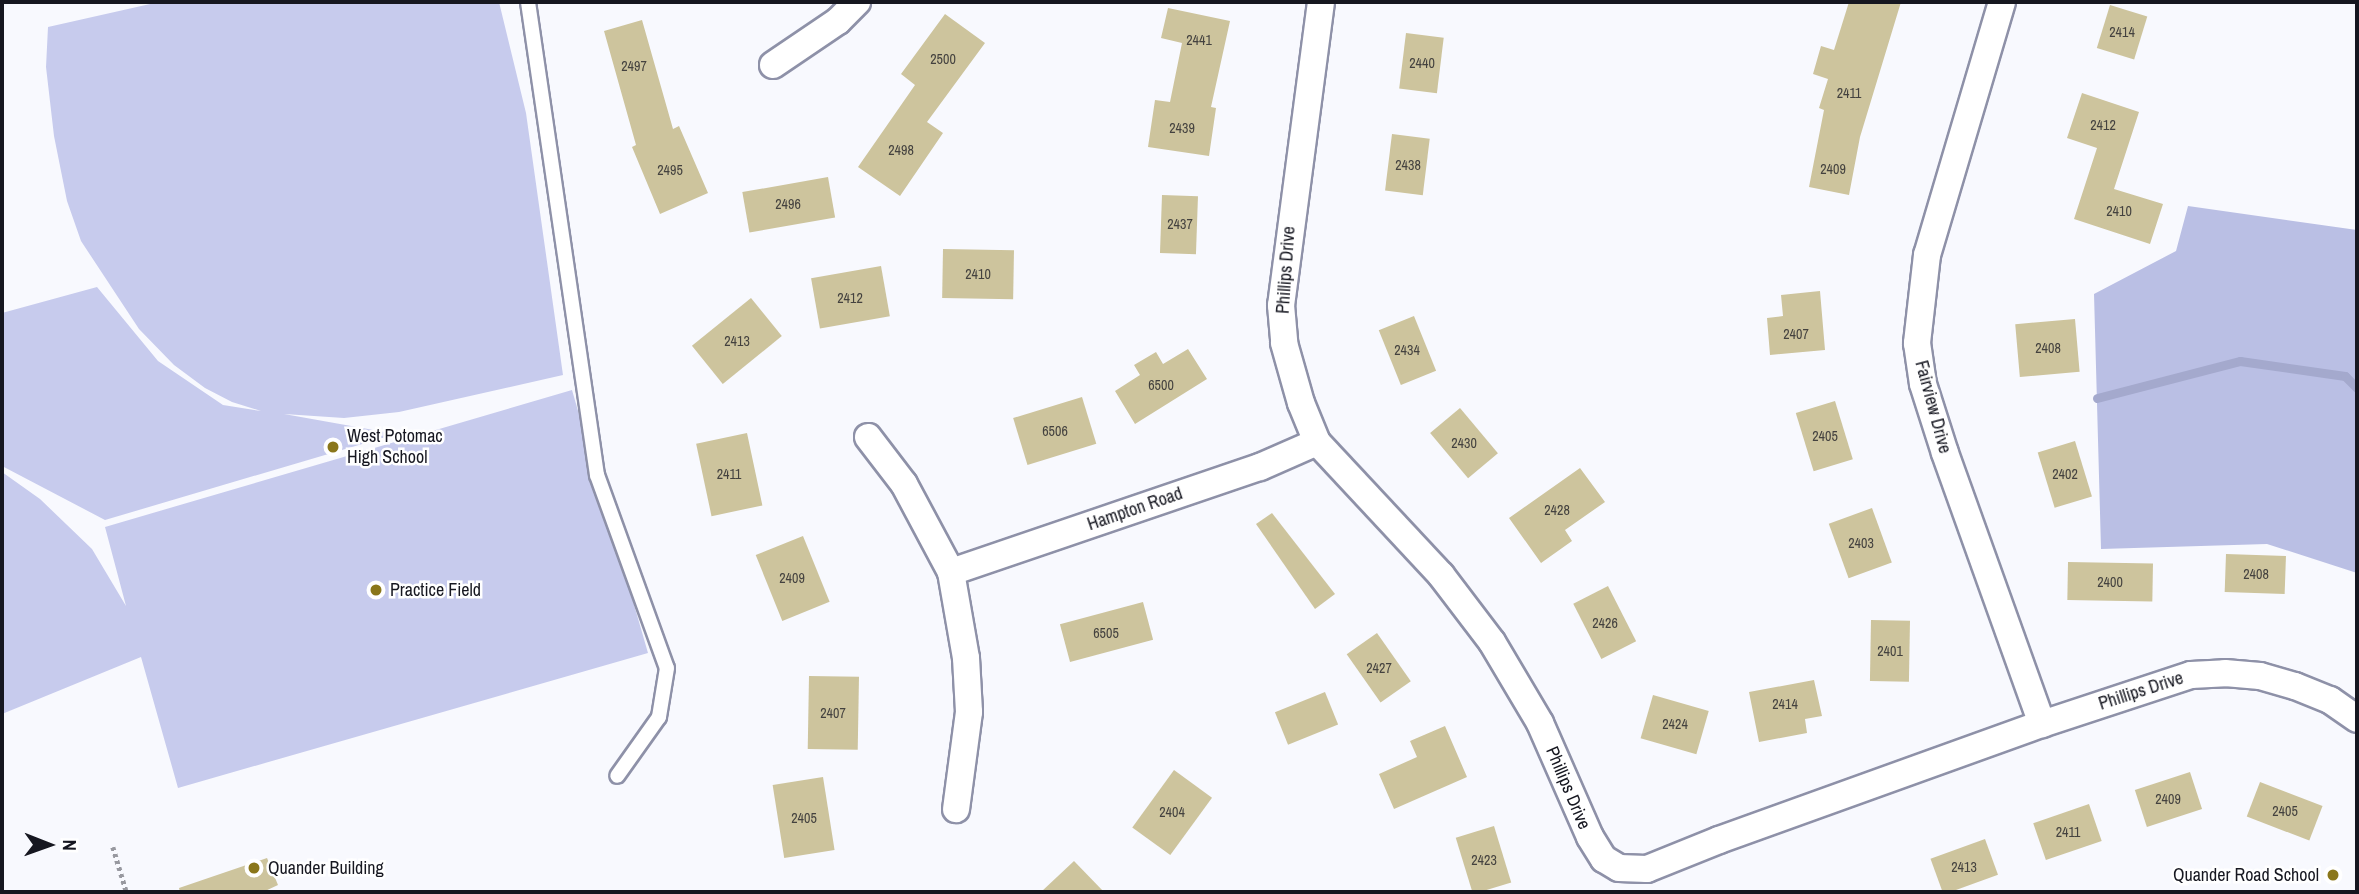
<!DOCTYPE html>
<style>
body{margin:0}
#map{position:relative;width:2359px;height:894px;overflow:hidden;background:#f8f9fe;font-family:"Archivo Narrow",sans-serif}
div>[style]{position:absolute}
.green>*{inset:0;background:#c7cbed}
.forest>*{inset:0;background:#babfe4}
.stream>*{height:9px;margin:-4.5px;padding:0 4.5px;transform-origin:4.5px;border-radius:4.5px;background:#a4a9cd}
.building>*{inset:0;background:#cdc49d;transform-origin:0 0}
.path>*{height:4.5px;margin-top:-2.25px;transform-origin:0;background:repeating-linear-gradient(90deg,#9899a0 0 3.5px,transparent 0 7px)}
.roads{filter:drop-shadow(2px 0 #8e91a8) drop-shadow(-2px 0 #8e91a8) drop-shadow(0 2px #8e91a8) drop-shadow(0 -2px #8e91a8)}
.lane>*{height:14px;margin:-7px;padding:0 7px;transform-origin:7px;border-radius:7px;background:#fff}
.street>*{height:26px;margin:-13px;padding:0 13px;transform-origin:13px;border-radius:13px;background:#fff}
.dots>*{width:19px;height:19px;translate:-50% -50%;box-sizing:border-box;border:4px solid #fff;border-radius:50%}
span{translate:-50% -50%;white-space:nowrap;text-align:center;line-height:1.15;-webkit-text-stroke:5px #fff;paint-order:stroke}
.number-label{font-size:14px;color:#44423f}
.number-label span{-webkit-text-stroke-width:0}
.street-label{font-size:18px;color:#161720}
.poi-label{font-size:18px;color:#161720}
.left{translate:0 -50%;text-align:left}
.right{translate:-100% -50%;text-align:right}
.frame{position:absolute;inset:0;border:4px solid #161720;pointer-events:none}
.north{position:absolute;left:14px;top:810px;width:70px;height:70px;-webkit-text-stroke:5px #fff;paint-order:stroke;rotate:91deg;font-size:19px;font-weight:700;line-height:28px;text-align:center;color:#161720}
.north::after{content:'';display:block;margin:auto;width:24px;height:32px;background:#161720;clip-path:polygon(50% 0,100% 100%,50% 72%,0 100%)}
</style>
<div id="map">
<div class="green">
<div style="clip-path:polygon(159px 2px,499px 2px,526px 113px,563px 375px,399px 412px,344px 418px,284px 414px,396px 434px,105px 520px,2px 466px,2px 313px,97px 287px,158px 361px,223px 405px,261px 411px,232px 402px,205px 388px,174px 365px,139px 329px,81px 241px,67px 201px,54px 136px,46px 67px,48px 27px)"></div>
<div style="clip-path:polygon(572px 390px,648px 653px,178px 788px,141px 657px,2px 714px,2px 472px,40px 499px,92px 549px,126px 606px,105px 527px)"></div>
</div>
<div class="forest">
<div style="clip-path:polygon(2188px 206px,2357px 230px,2357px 573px,2267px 544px,2101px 549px,2094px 294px,2176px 251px)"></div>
</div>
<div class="stream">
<div style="left:2097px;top:398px;width:148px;rotate:-14.5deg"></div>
<div style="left:2240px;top:361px;width:106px;rotate:8.1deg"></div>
<div style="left:2345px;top:376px;width:17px;rotate:45deg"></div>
</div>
<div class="building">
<div style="clip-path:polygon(1849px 2px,1901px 2px,1860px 137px,1849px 195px,1809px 187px,1824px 110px,1819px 108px,1828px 79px,1813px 74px,1821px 46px,1834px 50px)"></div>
<div style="left:2110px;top:5px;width:39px;height:45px;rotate:17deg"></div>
<div style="clip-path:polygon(1168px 8px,1230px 21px,1211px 107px,1216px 108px,1209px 156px,1148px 147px,1155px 100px,1170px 102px,1182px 43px,1161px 38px)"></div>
<div style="clip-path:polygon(945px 14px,985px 43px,927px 122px,943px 133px,900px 196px,858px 167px,915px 85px,901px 74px)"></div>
<div style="clip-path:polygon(642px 20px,673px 129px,679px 126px,708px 193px,660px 214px,632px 147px,636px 145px,604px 31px)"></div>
<div style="left:1406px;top:33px;width:38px;height:56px;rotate:7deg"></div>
<div style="clip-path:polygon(2082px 93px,2139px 112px,2114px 189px,2163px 204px,2150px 244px,2074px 219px,2097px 148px,2067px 138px)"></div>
<div style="left:1392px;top:134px;width:38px;height:57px;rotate:7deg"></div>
<div style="left:828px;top:177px;width:41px;height:87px;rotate:80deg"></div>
<div style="left:1162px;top:195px;width:36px;height:58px;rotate:2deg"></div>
<div style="left:943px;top:249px;width:71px;height:49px;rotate:1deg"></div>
<div style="left:881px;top:266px;width:51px;height:71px;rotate:80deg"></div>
<div style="clip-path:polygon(1820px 291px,1825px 350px,1770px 355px,1767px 318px,1783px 316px,1781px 295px)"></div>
<div style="left:751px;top:298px;width:49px;height:76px;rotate:51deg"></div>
<div style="left:1414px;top:316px;width:59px;height:38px;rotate:68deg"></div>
<div style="left:2075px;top:319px;width:53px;height:60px;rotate:85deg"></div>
<div style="clip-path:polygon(1188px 349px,1207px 379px,1135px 424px,1115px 391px,1140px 375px,1134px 365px,1156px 352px,1163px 364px)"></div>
<div style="left:1082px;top:397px;width:49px;height:72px;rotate:73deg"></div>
<div style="left:1835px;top:401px;width:61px;height:41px;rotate:73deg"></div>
<div style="left:1460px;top:408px;width:59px;height:39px;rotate:50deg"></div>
<div style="left:747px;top:433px;width:74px;height:52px;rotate:78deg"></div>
<div style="left:2075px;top:441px;width:58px;height:39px;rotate:73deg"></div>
<div style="clip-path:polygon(1580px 468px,1605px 502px,1565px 530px,1572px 541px,1541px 563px,1509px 518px)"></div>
<div style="left:1872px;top:508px;width:58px;height:46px;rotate:70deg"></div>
<div style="clip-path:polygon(1272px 513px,1335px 594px,1315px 609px,1256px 524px)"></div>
<div style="left:803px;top:536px;width:71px;height:51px;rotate:68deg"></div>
<div style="left:2226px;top:554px;width:60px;height:38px;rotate:2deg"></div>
<div style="left:2068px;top:562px;width:85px;height:38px;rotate:1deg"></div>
<div style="left:1608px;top:586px;width:62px;height:39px;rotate:63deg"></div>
<div style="left:1143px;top:602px;width:39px;height:86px;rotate:75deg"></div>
<div style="left:1871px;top:620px;width:39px;height:61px;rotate:1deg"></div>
<div style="left:1377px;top:633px;width:59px;height:37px;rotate:55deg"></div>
<div style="left:809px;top:676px;width:50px;height:73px;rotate:1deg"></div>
<div style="clip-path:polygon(1814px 680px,1822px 716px,1805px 719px,1807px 733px,1759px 742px,1749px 692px)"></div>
<div style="left:1325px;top:692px;width:35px;height:54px;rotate:68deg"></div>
<div style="left:1653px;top:695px;width:58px;height:45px;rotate:16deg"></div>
<div style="clip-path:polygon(1445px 726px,1467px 777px,1394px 809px,1379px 774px,1417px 757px,1410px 741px)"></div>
<div style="left:1174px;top:770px;width:47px;height:71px;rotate:36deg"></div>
<div style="left:2190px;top:772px;width:39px;height:58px;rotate:72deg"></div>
<div style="left:823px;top:777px;width:74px;height:51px;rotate:81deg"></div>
<div style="left:2260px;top:782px;width:67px;height:37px;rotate:21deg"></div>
<div style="left:2089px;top:804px;width:39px;height:59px;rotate:71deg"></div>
<div style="left:1494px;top:826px;width:59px;height:40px;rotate:73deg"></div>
<div style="left:1985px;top:839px;width:38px;height:58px;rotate:70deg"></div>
<div style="clip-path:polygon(267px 858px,278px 885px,263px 892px,180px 892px,179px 888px)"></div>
<div style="clip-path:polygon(1074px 861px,1104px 892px,1041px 892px)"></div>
</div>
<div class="path">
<div style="left:113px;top:847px;width:45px;rotate:73.2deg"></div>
</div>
<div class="roads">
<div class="lane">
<div style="left:528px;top:2px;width:478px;rotate:81.7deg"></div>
<div style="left:597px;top:475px;width:205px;rotate:70.1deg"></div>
<div style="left:667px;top:668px;width:50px;rotate:99.3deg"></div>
<div style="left:659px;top:717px;width:72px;rotate:125.4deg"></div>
</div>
<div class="street">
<div style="left:1321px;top:2px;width:306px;rotate:97.5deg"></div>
<div style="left:1281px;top:305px;width:38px;rotate:85deg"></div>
<div style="left:1284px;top:343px;width:62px;rotate:74.2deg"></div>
<div style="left:1301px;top:403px;width:42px;rotate:67.7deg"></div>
<div style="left:1317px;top:442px;width:182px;rotate:47deg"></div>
<div style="left:1441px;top:575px;width:84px;rotate:52.7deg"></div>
<div style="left:1492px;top:642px;width:94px;rotate:59.3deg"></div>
<div style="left:1540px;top:723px;width:124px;rotate:66.3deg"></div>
<div style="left:1590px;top:837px;width:26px;rotate:58deg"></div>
<div style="left:1604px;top:859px;width:17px;rotate:31deg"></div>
<div style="left:1619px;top:868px;width:28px;rotate:2deg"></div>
<div style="left:1647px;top:869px;width:78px;rotate:-21.9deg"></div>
<div style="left:1719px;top:840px;width:343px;rotate:-19.8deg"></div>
<div style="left:2042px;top:724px;width:157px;rotate:-18.2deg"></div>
<div style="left:2191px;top:675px;width:34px;rotate:-3deg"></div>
<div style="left:2225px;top:673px;width:35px;rotate:5deg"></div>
<div style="left:2260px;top:676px;width:36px;rotate:16deg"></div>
<div style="left:2295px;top:686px;width:38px;rotate:22deg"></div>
<div style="left:2330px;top:700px;width:33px;rotate:35deg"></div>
<div style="left:2002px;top:2px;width:264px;rotate:106.5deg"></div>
<div style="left:1927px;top:255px;width:89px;rotate:96.5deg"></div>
<div style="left:1917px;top:343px;width:41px;rotate:81.7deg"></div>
<div style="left:1923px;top:384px;width:72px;rotate:72.3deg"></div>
<div style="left:1945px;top:453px;width:288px;rotate:70.3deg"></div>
<div style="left:773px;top:65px;width:78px;rotate:-34.1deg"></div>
<div style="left:838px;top:21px;width:27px;rotate:-45deg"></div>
<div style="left:868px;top:437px;width:59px;rotate:52.5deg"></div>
<div style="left:904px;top:484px;width:100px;rotate:61.9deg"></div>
<div style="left:951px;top:572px;width:87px;rotate:80.1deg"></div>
<div style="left:966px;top:658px;width:54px;rotate:86.8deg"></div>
<div style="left:969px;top:712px;width:98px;rotate:97.6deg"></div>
<div style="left:951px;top:572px;width:326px;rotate:-18.8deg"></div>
<div style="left:1260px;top:467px;width:62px;rotate:-23.7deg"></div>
</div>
</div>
<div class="dots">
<div style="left:333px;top:447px;background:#8a761a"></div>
<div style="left:376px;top:590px;background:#8a761a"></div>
<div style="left:254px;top:868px;background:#8a761a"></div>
<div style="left:2333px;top:875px;background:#8a761a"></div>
</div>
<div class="number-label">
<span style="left:2122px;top:32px">2414</span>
<span style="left:1199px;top:40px">2441</span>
<span style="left:943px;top:59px">2500</span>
<span style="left:1422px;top:63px">2440</span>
<span style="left:634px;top:66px">2497</span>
<span style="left:1849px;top:93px">2411</span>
<span style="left:2103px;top:125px">2412</span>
<span style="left:1182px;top:128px">2439</span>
<span style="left:901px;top:150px">2498</span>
<span style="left:1408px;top:165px">2438</span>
<span style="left:1833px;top:169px">2409</span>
<span style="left:670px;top:170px">2495</span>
<span style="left:788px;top:204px">2496</span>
<span style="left:2119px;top:211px">2410</span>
<span style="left:1180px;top:224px">2437</span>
<span style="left:978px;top:274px">2410</span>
<span style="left:850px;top:298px">2412</span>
<span style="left:1796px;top:334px">2407</span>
<span style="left:737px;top:341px">2413</span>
<span style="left:2048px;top:348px">2408</span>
<span style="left:1407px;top:350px">2434</span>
<span style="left:1161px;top:385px">6500</span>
<span style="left:1055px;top:431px">6506</span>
<span style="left:1825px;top:436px">2405</span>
<span style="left:1464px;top:443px">2430</span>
<span style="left:729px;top:474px">2411</span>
<span style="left:2065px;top:474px">2402</span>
<span style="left:1557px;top:510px">2428</span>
<span style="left:1861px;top:543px">2403</span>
<span style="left:2256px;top:574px">2408</span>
<span style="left:792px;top:578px">2409</span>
<span style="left:2110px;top:582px">2400</span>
<span style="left:1605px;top:623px">2426</span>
<span style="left:1106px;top:633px">6505</span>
<span style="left:1890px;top:651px">2401</span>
<span style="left:1379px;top:668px">2427</span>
<span style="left:1785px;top:704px">2414</span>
<span style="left:833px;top:713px">2407</span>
<span style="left:1675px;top:724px">2424</span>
<span style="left:2168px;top:799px">2409</span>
<span style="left:2285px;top:811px">2405</span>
<span style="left:1172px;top:812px">2404</span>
<span style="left:804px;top:818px">2405</span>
<span style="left:2068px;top:832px">2411</span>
<span style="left:1484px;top:860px">2423</span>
<span style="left:1964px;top:867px">2413</span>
</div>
<div class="street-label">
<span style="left:1286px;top:270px;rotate:-86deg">Phillips Drive</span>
<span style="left:1933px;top:407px;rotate:75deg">Fairview Drive</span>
<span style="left:1135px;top:509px;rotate:-19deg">Hampton Road</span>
<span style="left:2141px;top:691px;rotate:-18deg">Phillips Drive</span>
<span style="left:1568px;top:788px;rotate:67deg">Phillips Drive</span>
</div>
<div class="poi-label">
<span class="left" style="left:347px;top:447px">West Potomac<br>High School</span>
<span class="left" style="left:390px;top:590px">Practice Field</span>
<span class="left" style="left:268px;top:868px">Quander Building</span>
<span class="right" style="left:2319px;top:875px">Quander Road School</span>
</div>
<div class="frame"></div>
<div class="north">N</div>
</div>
